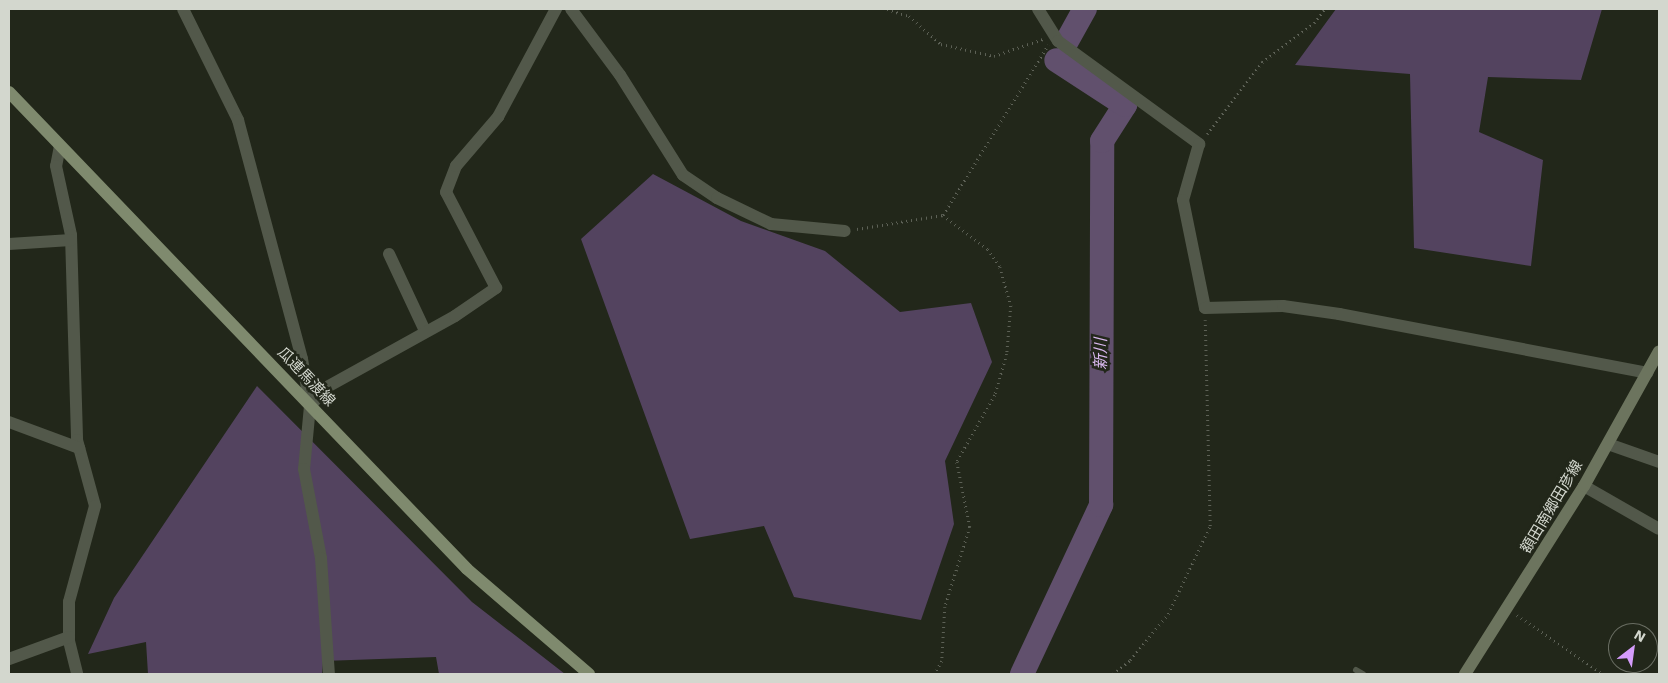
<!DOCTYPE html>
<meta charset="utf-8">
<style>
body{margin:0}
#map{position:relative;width:1668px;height:683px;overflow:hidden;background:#22271a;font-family:"Work Sans","Noto Sans JP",sans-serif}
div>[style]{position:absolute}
.forest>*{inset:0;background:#53435f}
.river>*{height:24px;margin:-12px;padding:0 12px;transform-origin:12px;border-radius:12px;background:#61506d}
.path>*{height:2.5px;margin-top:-1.25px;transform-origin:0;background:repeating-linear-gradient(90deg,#5d6156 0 1px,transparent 0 5px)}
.lane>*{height:6px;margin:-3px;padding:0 3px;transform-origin:3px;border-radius:3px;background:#52584a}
.street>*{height:12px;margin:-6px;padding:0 6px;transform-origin:6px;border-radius:6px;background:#52584a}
.secondary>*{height:12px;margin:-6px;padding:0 6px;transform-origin:6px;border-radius:6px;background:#6c745e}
.primary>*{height:12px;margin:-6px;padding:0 6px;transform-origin:6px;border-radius:6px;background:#7f8a6e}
span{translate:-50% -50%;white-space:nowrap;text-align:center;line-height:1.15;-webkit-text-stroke:5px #22271a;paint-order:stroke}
.street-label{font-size:15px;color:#d3d7ce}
.water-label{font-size:16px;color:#d9b9ef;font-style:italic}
.frame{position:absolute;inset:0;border:10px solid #d3d7ce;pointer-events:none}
.north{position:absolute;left:1608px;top:623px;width:50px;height:50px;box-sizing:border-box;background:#22271a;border:1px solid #696d62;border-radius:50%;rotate:30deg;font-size:14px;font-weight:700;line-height:20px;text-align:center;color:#d3d7ce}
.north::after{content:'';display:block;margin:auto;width:18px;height:22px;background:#d59cfb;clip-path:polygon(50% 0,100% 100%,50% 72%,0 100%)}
</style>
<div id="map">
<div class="forest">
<div style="clip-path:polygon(1336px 9px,1602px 9px,1581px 80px,1488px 77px,1479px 132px,1543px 160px,1531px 266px,1414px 248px,1410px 74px,1295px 65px)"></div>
<div style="clip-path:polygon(653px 174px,741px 221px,825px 251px,900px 312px,971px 303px,992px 362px,945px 461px,954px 524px,921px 620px,794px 597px,764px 526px,690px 539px,581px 239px)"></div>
<div style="clip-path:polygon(257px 386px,472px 602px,565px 674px,439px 674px,436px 657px,323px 661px,322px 674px,148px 674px,146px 642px,88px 654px,114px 598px)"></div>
</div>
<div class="river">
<div style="left:1067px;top:41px;width:37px;rotate:-61deg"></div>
<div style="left:1022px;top:674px;width:187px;rotate:-64.9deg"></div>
<div style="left:1101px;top:505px;width:364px;rotate:-89.8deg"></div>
<div style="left:1102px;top:141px;width:43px;rotate:-57.4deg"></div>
<div style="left:1125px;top:105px;width:82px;rotate:-146.9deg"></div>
</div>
<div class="path">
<div style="left:887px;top:9px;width:23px;rotate:18deg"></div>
<div style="left:909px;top:16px;width:43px;rotate:41.2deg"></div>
<div style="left:941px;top:44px;width:54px;rotate:12.8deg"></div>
<div style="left:994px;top:56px;width:52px;rotate:-19.1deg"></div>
<div style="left:1207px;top:134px;width:91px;rotate:-52.6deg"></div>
<div style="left:1262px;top:62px;width:65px;rotate:-36.9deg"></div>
<div style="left:1314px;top:23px;width:18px;rotate:-52deg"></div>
<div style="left:943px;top:215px;width:200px;rotate:-58.3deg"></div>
<div style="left:857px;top:229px;width:87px;rotate:-9.2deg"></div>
<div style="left:943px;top:215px;width:56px;rotate:37.1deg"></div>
<div style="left:988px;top:249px;width:22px;rotate:56deg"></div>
<div style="left:1000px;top:267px;width:41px;rotate:74.2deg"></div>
<div style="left:1011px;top:306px;width:48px;rotate:94.8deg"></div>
<div style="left:1007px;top:354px;width:43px;rotate:106.3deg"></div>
<div style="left:995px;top:395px;width:77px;rotate:119.6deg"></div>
<div style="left:957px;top:462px;width:66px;rotate:78.7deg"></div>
<div style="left:970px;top:527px;width:84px;rotate:107.4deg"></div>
<div style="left:945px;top:607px;width:54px;rotate:93.2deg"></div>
<div style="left:942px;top:661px;width:15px;rotate:118deg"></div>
<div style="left:1517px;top:615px;width:104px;rotate:34.5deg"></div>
<div style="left:1113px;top:674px;width:22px;rotate:-39deg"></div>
<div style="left:1130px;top:660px;width:60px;rotate:-50.4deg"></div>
<div style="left:1168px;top:614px;width:98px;rotate:-64.5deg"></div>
<div style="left:1210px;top:526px;width:206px;rotate:-91.4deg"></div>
</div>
<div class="lane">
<div style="left:1356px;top:670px;width:8px;rotate:30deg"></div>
</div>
<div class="street">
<div style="left:183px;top:9px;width:124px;rotate:63.6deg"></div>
<div style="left:238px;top:120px;width:247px;rotate:75deg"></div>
<div style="left:302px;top:359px;width:48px;rotate:80.3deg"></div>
<div style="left:310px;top:406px;width:63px;rotate:95.4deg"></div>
<div style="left:304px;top:469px;width:91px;rotate:79.2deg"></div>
<div style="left:321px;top:558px;width:116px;rotate:86.1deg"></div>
<div style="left:571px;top:9px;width:82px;rotate:53.4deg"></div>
<div style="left:620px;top:75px;width:118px;rotate:57.8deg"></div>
<div style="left:683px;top:175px;width:41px;rotate:34.1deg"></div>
<div style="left:717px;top:198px;width:60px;rotate:25.7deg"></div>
<div style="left:771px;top:224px;width:74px;rotate:5.4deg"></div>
<div style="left:1038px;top:9px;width:38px;rotate:58deg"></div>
<div style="left:1058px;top:41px;width:175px;rotate:36.1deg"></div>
<div style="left:1199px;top:144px;width:58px;rotate:105.9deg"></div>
<div style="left:1183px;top:200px;width:110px;rotate:78.5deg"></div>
<div style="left:1205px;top:308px;width:78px;rotate:-1.5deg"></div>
<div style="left:1283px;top:306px;width:57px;rotate:8.1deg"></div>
<div style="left:1339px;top:314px;width:314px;rotate:10.8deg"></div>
<div style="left:60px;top:146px;width:20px;rotate:101deg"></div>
<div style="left:56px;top:166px;width:71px;rotate:77.7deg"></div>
<div style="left:71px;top:235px;width:205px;rotate:88.3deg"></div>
<div style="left:77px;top:440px;width:68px;rotate:74.7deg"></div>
<div style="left:95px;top:506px;width:99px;rotate:105.2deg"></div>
<div style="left:69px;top:602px;width:39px;rotate:90deg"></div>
<div style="left:69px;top:641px;width:34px;rotate:76deg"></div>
<div style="left:9px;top:244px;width:62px;rotate:-3.7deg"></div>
<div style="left:389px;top:254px;width:85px;rotate:64.9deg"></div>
<div style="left:310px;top:406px;width:25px;rotate:-48deg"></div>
<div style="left:327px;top:387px;width:146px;rotate:-29deg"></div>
<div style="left:455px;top:316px;width:50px;rotate:-34.3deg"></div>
<div style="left:496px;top:288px;width:108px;rotate:-117.5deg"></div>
<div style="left:446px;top:192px;width:28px;rotate:-69deg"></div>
<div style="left:456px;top:166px;width:65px;rotate:-49.4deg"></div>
<div style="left:498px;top:117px;width:123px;rotate:-61.8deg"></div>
<div style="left:9px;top:422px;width:75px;rotate:20.4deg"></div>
<div style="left:1608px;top:444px;width:54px;rotate:19.4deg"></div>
<div style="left:1584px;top:486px;width:86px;rotate:29.8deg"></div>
<div style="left:9px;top:659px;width:64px;rotate:-20.1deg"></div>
</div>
<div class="secondary">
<div style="left:1465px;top:674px;width:222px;rotate:-57.7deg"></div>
<div style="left:1584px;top:486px;width:154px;rotate:-60.9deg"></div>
</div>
<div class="primary">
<div style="left:9px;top:92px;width:661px;rotate:46.16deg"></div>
<div style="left:467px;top:569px;width:161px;rotate:40.7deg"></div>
</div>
<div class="street-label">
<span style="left:306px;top:377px;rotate:46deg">瓜連馬渡線</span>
<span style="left:1552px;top:507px;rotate:-59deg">額田南郷田彦線</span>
</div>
<div class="water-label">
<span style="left:1101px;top:354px;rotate:-90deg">新川</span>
</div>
<div class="frame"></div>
<div class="north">N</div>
</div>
